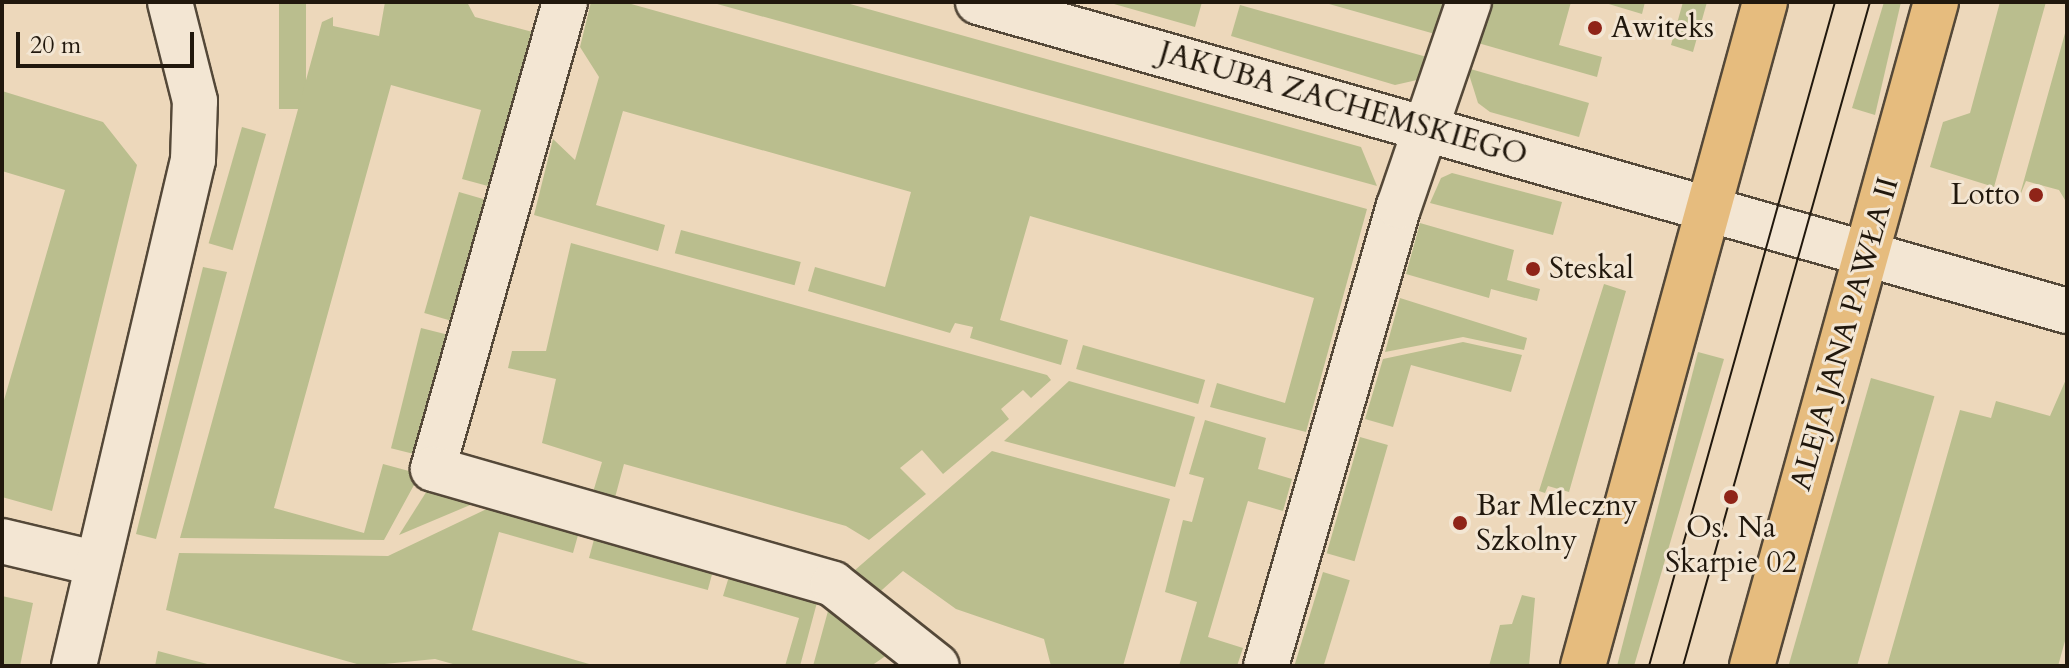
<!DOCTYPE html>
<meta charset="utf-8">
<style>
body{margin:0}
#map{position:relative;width:2069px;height:668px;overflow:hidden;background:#edd8bb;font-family:Cardo,serif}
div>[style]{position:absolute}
.green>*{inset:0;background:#babe8e;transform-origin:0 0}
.roads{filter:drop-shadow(2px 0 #544838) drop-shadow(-2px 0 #544838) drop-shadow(0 2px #544838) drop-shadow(0 -2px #544838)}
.minor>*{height:44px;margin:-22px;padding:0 22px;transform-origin:22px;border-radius:22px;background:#f3e6d3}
.primary>*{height:44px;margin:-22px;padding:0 22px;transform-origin:22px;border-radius:22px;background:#e6bc7e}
.tram>*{height:2px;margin:-1px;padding:0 1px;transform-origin:1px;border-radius:1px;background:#21180d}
.dots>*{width:22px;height:22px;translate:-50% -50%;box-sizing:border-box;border:4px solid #f3e6d3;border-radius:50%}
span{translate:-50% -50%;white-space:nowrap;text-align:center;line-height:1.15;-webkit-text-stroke:6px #f3e6d3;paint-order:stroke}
.poi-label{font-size:30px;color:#21180d}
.left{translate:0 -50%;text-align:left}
.right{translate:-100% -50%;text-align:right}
.street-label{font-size:30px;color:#21180d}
.frame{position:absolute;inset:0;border:4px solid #21180d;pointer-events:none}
.scale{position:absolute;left:16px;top:32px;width:178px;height:36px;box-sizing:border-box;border:4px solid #21180d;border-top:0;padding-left:10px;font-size:24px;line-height:28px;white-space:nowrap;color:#21180d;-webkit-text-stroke:6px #f3e6d3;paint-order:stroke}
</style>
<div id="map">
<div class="green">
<div style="left:279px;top:2px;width:27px;height:107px"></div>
<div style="clip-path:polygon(385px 2px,467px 2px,475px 17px,544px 35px,499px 189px,462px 179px,481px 110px,391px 85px,274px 508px,364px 533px,383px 464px,420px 474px,384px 540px,180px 538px,322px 22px,333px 17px,333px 26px,379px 36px)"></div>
<div style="clip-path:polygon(591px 2px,624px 2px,1367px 209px,1306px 432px,1210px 407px,1217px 383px,1285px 403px,1314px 298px,1030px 216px,1000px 320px,1068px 340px,1061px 365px,970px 338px,973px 327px,955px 323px,950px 333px,808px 291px,815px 267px,885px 287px,911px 192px,623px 111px,596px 205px,665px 225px,658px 251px,534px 215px,553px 139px,575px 160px,599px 77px,580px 47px)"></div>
<div style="clip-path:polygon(710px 2px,843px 2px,1361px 147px,1377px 186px)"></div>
<div style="clip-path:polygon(1107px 2px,1202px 2px,1195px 27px)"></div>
<div style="clip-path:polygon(1322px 2px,1451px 2px,1442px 36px)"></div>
<div style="clip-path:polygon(1490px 2px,1571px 2px,1559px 45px,1602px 57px,1597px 77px,1478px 43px)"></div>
<div style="clip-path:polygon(1602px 2px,1645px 2px,1642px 14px)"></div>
<div style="clip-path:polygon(1683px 2px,1707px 2px,1693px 52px,1671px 45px)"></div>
<div style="clip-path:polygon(1884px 2px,1901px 2px,1875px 115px,1852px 108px)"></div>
<div style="clip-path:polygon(2000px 2px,2046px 2px,1994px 187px,1930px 167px,1943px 122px,1970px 113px)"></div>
<div style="clip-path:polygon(1240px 5px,1434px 59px,1417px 80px,1395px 85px,1231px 36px)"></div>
<div style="clip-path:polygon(2067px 26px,2067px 194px,2065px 200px,2059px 190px,2026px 181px,2019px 198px)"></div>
<div style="clip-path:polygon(1467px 68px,1589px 103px,1579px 137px,1490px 112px,1478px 103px)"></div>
<div style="clip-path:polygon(2px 91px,103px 122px,137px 165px,52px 511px,2px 497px,2px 407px,65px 190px,2px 171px)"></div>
<div style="left:242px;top:127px;width:25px;height:121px;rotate:16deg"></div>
<div style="clip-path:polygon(1452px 173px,1562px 202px,1553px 235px,1430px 203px,1441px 178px)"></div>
<div style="left:459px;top:192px;width:36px;height:126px;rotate:16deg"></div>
<div style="clip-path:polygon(1420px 223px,1514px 250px,1507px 280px,1540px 289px,1537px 301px,1491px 289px,1489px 298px,1406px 274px)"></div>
<div style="left:681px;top:230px;width:124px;height:24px;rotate:15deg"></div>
<div style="clip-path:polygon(571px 243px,1047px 375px,1051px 380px,1031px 398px,1023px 390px,1001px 409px,1009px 419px,943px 474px,922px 450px,900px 468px,926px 494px,869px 540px,846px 526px,624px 464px,613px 505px,591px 499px,602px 462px,542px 443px,556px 379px,508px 368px,512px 351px,546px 351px)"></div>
<div style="clip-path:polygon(203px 267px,227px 272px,156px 539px,136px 534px)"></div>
<div style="clip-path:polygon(1604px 284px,1626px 291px,1569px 492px,1548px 486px,1545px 493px,1539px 491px)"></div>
<div style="clip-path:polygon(1400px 298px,1527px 338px,1524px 350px,1463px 337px,1385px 352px)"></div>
<div style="left:421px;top:328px;width:37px;height:124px;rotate:14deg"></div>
<div style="clip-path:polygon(1463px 342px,1522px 355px,1511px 392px,1411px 365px,1393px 427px,1365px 419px,1383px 359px)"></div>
<div style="left:1083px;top:345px;width:127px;height:25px;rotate:16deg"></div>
<div style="clip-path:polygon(1698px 352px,1724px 359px,1634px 666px,1617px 666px)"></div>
<div style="clip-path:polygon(2067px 377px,2067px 634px,2058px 666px,1887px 666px,1960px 410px,1991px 418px,1996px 401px,2050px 416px)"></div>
<div style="left:1871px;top:378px;width:66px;height:299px;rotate:16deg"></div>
<div style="clip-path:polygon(1069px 381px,1195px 417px,1175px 487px,1004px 441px)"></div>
<div style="clip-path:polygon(1205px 420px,1266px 438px,1258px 469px,1292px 479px,1283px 511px,1248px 501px,1208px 637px,1243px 648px,1237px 666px,1179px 666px,1197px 602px,1165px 592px,1183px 520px,1192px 522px,1204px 478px,1189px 474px)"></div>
<div style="left:1360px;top:437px;width:29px;height:121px;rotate:16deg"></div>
<div style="clip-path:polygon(992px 451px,1170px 499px,1123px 666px,1051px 666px,1044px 639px,956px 609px,903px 571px,873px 598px,847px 577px)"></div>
<div style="clip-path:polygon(430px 486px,482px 500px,399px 535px)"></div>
<div style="clip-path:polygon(495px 505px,580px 528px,573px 553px,499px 532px,472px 630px,596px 666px,460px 666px,435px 659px,364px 666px,166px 610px,179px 553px,388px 556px)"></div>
<div style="left:596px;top:532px;width:123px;height:27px;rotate:15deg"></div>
<div style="clip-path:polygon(731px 570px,819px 595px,800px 666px,785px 666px,799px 618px,723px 596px)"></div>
<div style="left:1323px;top:572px;width:28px;height:98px;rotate:17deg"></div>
<div style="clip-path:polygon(1522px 595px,1535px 598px,1529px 666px,1489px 666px,1500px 625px,1512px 624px)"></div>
<div style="clip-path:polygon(2px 596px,33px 603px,20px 666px,2px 666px)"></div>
<div style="clip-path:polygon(831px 600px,873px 642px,887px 655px,871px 666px,813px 666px)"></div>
<div style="clip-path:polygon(158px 651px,188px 659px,215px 666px,155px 666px)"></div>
</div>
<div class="roads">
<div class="minor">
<div style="left:565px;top:2px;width:485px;rotate:105.8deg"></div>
<div style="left:433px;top:469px;width:416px;rotate:16deg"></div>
<div style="left:833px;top:584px;width:132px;rotate:38.3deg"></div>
<div style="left:978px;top:2px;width:1132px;rotate:15.84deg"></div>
<div style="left:2px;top:541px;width:95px;rotate:13.4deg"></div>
<div style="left:74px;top:666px;width:520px;rotate:-76.77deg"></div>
<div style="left:193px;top:160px;width:59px;rotate:-88.1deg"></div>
<div style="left:195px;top:101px;width:102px;rotate:-104.2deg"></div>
<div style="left:1266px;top:666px;width:479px;rotate:-73.9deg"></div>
<div style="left:1399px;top:206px;width:216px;rotate:-71.1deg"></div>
</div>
<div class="primary">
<div style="left:1583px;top:666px;width:688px;rotate:-74.67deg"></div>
<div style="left:1752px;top:666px;width:689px;rotate:-74.51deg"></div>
</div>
</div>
<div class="tram">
<div style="left:1649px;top:666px;width:690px;rotate:-74.35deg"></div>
<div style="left:1683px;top:666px;width:690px;rotate:-74.27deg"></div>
</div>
<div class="dots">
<div style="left:1595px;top:28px;background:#8f2418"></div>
<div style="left:2036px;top:195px;background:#8f2418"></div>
<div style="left:1533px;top:269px;background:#8f2418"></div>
<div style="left:1731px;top:497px;background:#8f2418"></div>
<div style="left:1460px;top:523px;background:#8f2418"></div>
</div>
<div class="poi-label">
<span class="left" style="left:1611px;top:28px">Awiteks</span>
<span class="right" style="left:2020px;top:195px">Lotto</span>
<span class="left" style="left:1549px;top:269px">Steskal</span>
<span class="left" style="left:1476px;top:523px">Bar Mleczny<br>Szkolny</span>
<span style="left:1731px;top:545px">Os. Na<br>Skarpie 02</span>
</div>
<div class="street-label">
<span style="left:1343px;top:104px;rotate:16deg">JAKUBA ZACHEMSKIEGO</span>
<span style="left:1845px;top:334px;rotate:-74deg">ALEJA JANA PAWŁA II</span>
</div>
<div class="frame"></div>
<div class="scale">20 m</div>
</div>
